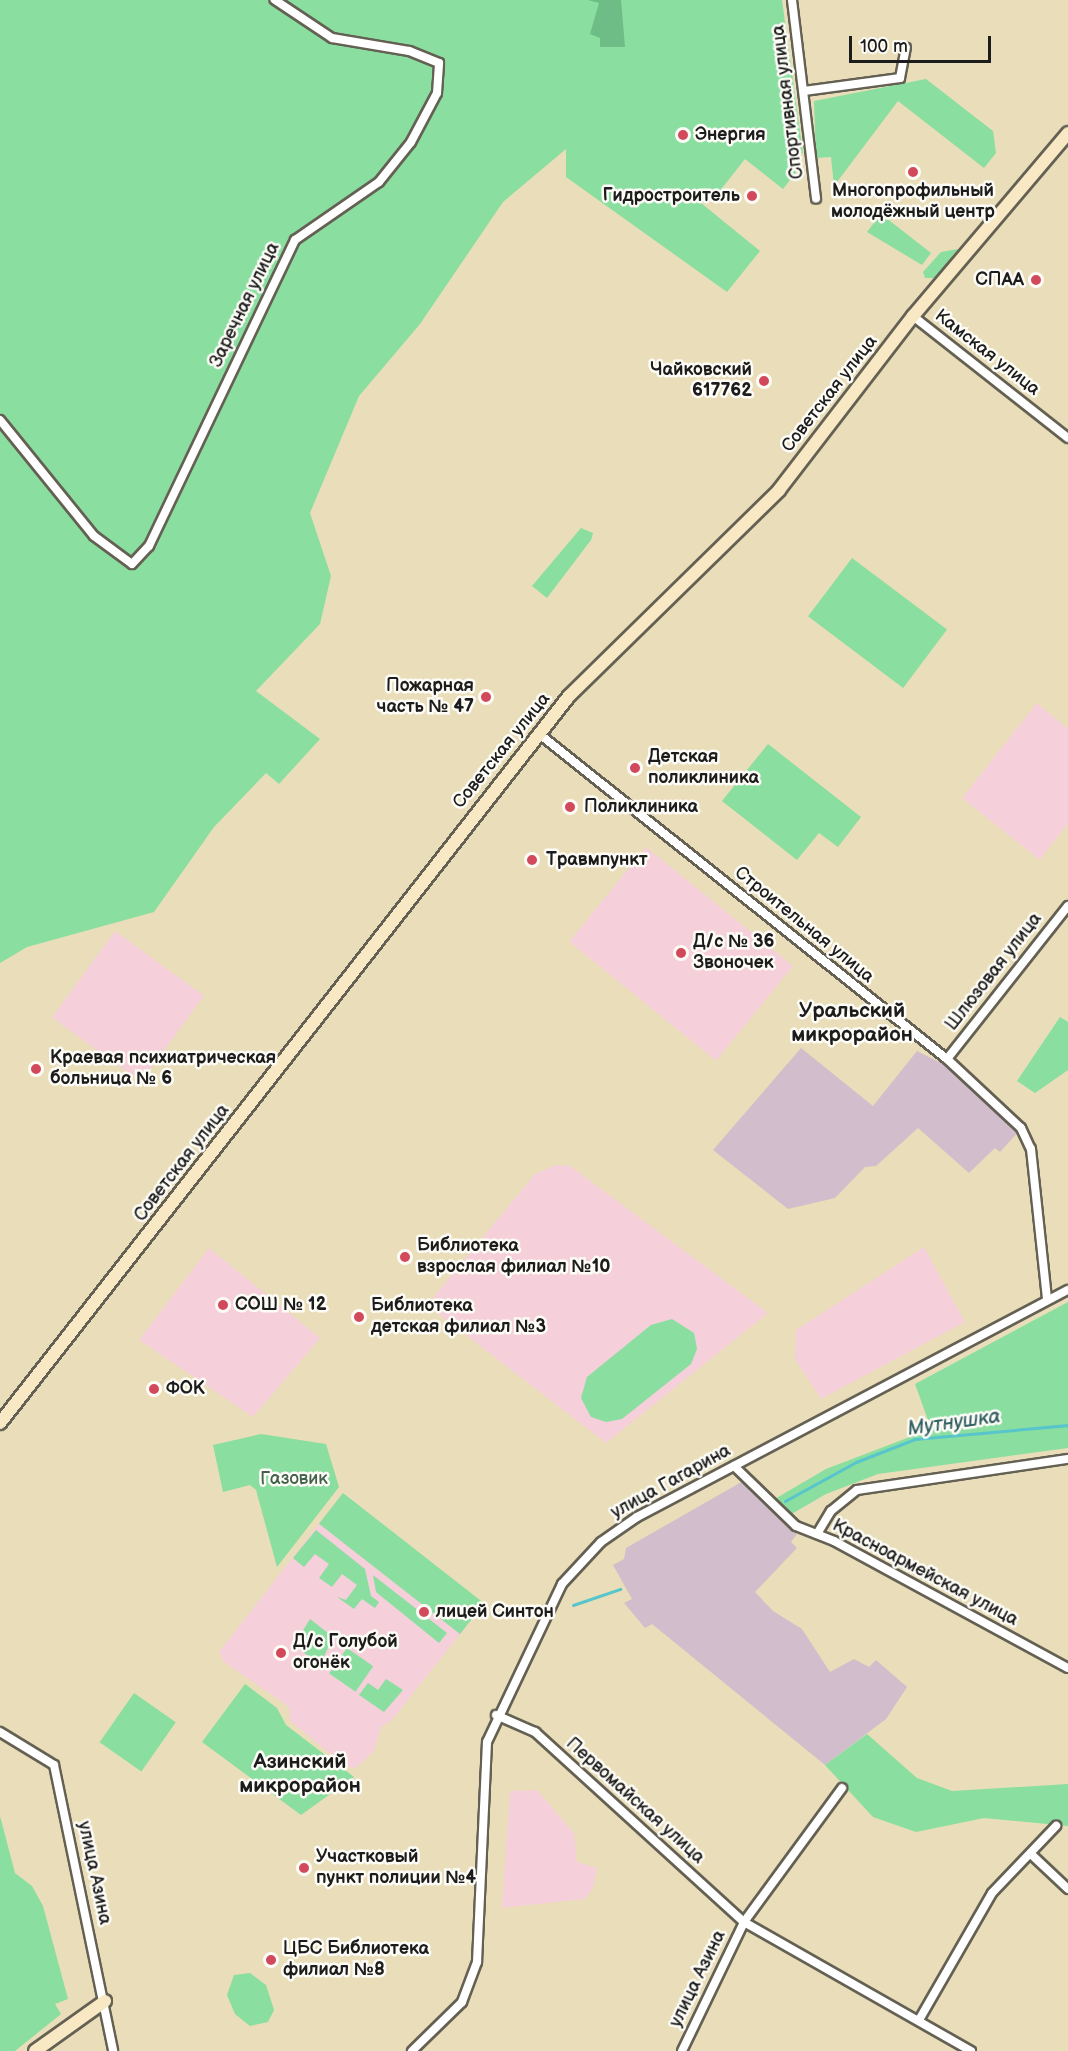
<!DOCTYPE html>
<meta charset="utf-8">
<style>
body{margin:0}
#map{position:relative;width:1068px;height:2051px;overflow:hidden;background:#e9deb9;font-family:"Balsamiq Sans",sans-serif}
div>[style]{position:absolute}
.built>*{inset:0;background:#f5cfd9;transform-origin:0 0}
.industrial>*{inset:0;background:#d1bdcb}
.green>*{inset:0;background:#89dea0;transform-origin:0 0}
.forest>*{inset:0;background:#6ebd86}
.stream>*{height:3px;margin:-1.5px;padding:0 1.5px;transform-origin:1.5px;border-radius:1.5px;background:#57c5cb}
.roads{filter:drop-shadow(2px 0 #646053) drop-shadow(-2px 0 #646053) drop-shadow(0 2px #646053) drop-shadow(0 -2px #646053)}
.street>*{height:8px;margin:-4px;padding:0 4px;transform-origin:4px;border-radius:4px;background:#fff}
.secondary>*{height:12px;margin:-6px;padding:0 6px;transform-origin:6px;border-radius:6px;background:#f8e8c3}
.dots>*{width:16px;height:16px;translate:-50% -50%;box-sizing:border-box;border:3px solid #fdfcf7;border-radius:50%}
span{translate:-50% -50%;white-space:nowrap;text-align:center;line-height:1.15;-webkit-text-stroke:5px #fdfcf7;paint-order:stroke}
.street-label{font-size:18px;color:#1c1c1c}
.poi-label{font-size:18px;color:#1c1c1c;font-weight:700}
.left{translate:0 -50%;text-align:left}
.right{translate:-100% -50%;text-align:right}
.park-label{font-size:18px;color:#42604a}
.water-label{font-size:20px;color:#346062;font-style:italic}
.quarter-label{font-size:21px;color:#1c1c1c;font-weight:700}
.scale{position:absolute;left:849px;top:36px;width:142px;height:27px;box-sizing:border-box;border:3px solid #1c1c1c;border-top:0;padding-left:8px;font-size:18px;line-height:21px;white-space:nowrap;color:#1c1c1c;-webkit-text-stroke:4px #fdfcf7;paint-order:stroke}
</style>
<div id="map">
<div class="built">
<div style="clip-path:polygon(1037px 703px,1068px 729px,1068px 823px,1040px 860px,962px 798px)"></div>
<div style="left:646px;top:847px;width:189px;height:122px;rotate:39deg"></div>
<div style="left:115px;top:931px;width:110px;height:107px;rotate:36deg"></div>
<div style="clip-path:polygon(556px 1165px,570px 1166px,768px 1313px,606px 1443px,427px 1305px,535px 1174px)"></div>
<div style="clip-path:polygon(924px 1247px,965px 1322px,821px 1399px,795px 1359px,796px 1330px)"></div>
<div style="clip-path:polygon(209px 1248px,320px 1338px,253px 1417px,139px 1340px)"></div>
<div style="clip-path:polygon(343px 1493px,484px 1604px,392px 1720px,381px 1727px,374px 1751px,356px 1768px,345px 1766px,290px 1721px,289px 1707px,223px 1661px,219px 1652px)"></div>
<div style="clip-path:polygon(537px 1790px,574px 1833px,577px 1862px,597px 1868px,593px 1888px,585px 1899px,502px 1908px,510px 1791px)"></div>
</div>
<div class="industrial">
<div style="clip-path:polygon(801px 1048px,873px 1106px,917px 1051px,945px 1065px,1020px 1130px,1000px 1152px,995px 1148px,969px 1173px,918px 1128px,876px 1166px,865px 1167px,835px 1198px,788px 1209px,713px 1150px)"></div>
<div style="clip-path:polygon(745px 1480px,797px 1534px,791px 1542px,797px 1548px,755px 1592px,773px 1611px,802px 1629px,830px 1672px,854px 1659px,869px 1667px,876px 1660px,907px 1687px,886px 1719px,825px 1765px,652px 1624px,645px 1628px,624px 1603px,632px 1599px,613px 1565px,624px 1559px,626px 1548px)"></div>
</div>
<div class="green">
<div style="clip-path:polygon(0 0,782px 0,803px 153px,794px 154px,797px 171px,783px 189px,745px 159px,715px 197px,701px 203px,760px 251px,727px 292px,566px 177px,566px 149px,503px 202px,420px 324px,359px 396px,310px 513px,331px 576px,320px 624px,256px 691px,320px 739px,279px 784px,266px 773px,214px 827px,154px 912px,27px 947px,0 963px)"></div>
<div style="clip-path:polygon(926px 79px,993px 131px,996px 153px,984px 168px,898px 101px,834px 186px,831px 157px,816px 158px,814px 101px)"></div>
<div style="clip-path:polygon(881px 214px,931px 253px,922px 265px,867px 232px)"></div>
<div style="clip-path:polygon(958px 249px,935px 278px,925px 278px,923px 272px,941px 252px)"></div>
<div style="clip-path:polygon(581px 528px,593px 533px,591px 540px,547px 598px,532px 586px)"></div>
<div style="left:852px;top:558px;width:119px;height:73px;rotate:37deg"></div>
<div style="clip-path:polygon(768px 744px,861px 817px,838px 847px,819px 833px,797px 860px,722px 801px)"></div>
<div style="clip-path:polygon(1060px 1017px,1068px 1022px,1068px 1070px,1035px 1093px,1017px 1081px)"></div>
<div style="clip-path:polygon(1068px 1302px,1068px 1448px,878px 1474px,826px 1494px,783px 1519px,768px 1503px,826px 1469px,915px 1435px,933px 1434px,915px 1384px)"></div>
<div style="clip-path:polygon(672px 1319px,694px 1333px,697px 1349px,691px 1364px,622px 1419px,606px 1422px,591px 1417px,581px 1398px,587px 1377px,651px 1325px)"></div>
<div style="clip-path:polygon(261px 1434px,326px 1444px,339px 1487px,277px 1567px,256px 1490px,250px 1485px,223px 1492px,213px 1445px)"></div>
<div style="left:343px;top:1493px;width:179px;height:39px;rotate:38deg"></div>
<div style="clip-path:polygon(316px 1530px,365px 1569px,371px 1596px,379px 1602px,375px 1608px,362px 1599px,354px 1609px,337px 1597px,346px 1600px,357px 1585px,342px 1574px,332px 1587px,319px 1578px,329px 1564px,315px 1554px,304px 1567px,293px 1558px)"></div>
<div style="clip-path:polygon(373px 1575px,447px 1633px,439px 1643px,376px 1592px)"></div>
<div style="clip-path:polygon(310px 1619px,333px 1637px,320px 1665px,294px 1645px)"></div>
<div style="left:347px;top:1648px;width:32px;height:31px;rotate:35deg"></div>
<div style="clip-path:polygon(386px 1679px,403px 1690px,384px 1712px,359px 1695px,368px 1683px,378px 1690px)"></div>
<div style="clip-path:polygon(245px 1684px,277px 1708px,286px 1725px,354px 1777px,301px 1815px,202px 1742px)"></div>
<div style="left:134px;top:1693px;width:51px;height:60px;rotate:35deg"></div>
<div style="clip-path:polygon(867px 1734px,917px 1778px,952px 1791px,1068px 1784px,1068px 1826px,984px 1818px,916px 1832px,873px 1817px,825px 1765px)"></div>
<div style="clip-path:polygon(0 1816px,15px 1873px,32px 1886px,43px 1906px,68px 1999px,55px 2004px,61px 2014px,15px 2051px,0 2051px)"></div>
<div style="clip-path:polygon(250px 1973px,266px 1985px,274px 2010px,268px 2022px,250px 2026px,235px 2014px,227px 1995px,234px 1975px)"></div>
</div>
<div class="forest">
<div style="clip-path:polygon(588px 0,621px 0,625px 47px,600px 47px,600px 38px,590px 34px,599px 3px)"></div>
</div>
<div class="stream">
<div style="left:785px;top:1501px;width:81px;rotate:-28.8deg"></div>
<div style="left:856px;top:1462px;width:63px;rotate:-21.3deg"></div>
<div style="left:915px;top:1439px;width:154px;rotate:-5.2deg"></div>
<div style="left:573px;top:1605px;width:50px;rotate:-18.8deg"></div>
</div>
<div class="roads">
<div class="street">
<div style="left:792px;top:0;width:200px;rotate:83.1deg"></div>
<div style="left:804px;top:91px;width:97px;rotate:-7.7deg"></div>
<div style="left:900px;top:78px;width:31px;rotate:-79deg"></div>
<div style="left:913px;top:316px;width:197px;rotate:38.2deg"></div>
<div style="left:0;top:420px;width:149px;rotate:51deg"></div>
<div style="left:94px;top:536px;width:47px;rotate:36.4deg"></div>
<div style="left:132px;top:564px;width:25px;rotate:-47deg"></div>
<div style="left:149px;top:546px;width:339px;rotate:-64.5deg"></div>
<div style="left:295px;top:240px;width:102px;rotate:-34.6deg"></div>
<div style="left:379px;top:182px;width:51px;rotate:-51.3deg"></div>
<div style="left:411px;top:142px;width:55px;rotate:-62deg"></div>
<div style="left:437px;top:93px;width:30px;rotate:-86deg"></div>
<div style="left:439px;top:63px;width:32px;rotate:-158deg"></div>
<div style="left:409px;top:51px;width:78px;rotate:-170.4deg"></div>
<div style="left:332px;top:38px;width:69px;rotate:-146.3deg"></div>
<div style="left:538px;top:733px;width:523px;rotate:38.56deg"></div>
<div style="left:947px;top:1059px;width:101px;rotate:43deg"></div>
<div style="left:1021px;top:1128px;width:23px;rotate:65deg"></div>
<div style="left:1031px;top:1149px;width:151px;rotate:83.9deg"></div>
<div style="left:947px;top:1059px;width:195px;rotate:-51.7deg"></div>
<div style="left:734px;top:1466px;width:86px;rotate:44.1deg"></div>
<div style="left:796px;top:1526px;width:41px;rotate:21.5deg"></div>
<div style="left:834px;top:1541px;width:266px;rotate:28.5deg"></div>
<div style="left:817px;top:1534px;width:27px;rotate:-59deg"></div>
<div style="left:831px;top:1511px;width:33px;rotate:-39deg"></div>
<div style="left:857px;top:1490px;width:213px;rotate:-8.4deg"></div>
<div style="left:496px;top:1715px;width:43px;rotate:23.6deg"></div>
<div style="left:535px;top:1732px;width:282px;rotate:42.3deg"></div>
<div style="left:744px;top:1922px;width:261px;rotate:29.6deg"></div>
<div style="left:0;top:1732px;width:63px;rotate:31.4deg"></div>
<div style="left:54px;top:1765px;width:292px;rotate:78.3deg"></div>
<div style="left:1033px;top:1856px;width:48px;rotate:43.3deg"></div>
<div style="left:919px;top:2020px;width:146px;rotate:-60.1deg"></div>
<div style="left:992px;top:1893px;width:93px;rotate:-46.3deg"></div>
<div style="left:412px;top:2051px;width:70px;rotate:-44.4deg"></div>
<div style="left:462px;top:2002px;width:43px;rotate:-69.4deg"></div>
<div style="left:477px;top:1962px;width:220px;rotate:-87.4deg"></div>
<div style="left:487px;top:1742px;width:175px;rotate:-64.6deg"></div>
<div style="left:562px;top:1584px;width:57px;rotate:-47.1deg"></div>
<div style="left:601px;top:1542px;width:44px;rotate:-34.8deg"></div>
<div style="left:637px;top:1517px;width:487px;rotate:-27.8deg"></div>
<div style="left:682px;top:2051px;width:143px;rotate:-64.3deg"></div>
<div style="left:744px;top:1922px;width:166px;rotate:-53.8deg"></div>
</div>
<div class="secondary">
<div style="left:0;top:1423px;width:923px;rotate:-51.95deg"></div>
<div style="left:569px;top:696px;width:294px;rotate:-44.4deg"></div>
<div style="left:779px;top:490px;width:220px;rotate:-52.4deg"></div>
<div style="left:913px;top:316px;width:240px;rotate:-49.7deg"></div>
<div style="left:35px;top:2051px;width:86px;rotate:-35.5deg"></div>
</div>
</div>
<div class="dots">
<div style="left:683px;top:135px;background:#d1495b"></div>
<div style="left:913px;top:172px;background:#d1495b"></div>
<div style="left:752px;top:196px;background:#d1495b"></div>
<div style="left:1036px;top:280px;background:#d1495b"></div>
<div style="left:764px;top:381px;background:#d1495b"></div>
<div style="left:486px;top:697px;background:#d1495b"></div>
<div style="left:635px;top:768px;background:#d1495b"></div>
<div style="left:570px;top:807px;background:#d1495b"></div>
<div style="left:532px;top:860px;background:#d1495b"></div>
<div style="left:681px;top:953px;background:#d1495b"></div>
<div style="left:36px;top:1069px;background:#d1495b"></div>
<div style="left:405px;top:1257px;background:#d1495b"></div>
<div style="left:223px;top:1305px;background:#d1495b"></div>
<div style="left:359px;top:1317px;background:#d1495b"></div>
<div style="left:154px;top:1389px;background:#d1495b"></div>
<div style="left:424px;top:1612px;background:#d1495b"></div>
<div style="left:281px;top:1653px;background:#d1495b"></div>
<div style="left:304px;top:1868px;background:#d1495b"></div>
<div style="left:271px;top:1960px;background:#d1495b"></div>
</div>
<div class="street-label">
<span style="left:788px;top:102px;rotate:-97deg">Спортивная улица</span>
<span style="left:245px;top:305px;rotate:-64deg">Заречная улица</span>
<span style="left:987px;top:353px;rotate:38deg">Камская улица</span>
<span style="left:830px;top:394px;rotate:-52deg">Советская улица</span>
<span style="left:502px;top:751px;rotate:-51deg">Советская улица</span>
<span style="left:804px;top:925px;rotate:39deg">Строительная улица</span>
<span style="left:994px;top:972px;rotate:-52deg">Шлюзовая улица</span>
<span style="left:182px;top:1163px;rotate:-52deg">Советская улица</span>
<span style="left:671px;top:1482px;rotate:-29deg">улица Гагарина</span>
<span style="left:925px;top:1573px;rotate:28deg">Красноармейская улица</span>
<span style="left:635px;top:1801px;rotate:42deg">Первомайская улица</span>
<span style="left:94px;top:1873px;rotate:78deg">улица Азина</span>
<span style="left:698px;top:1979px;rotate:-64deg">улица Азина</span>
</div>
<div class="poi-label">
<span class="left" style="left:695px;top:135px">Энергия</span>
<span style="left:913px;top:202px">Многопрофильный<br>молодёжный центр</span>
<span class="right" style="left:740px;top:196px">Гидростроитель</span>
<span class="right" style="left:1024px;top:280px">СПАА</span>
<span class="right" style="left:752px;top:381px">Чайковский<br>617762</span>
<span class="right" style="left:474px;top:697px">Пожарная<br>часть № 47</span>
<span class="left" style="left:648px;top:768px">Детская<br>поликлиника</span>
<span class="left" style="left:584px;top:807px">Поликлиника</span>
<span class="left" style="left:546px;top:860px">Травмпункт</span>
<span class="left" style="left:693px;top:953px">Д/с № 36<br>Звоночек</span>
<span class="left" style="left:50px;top:1069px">Краевая психиатрическая<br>больница № 6</span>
<span class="left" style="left:417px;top:1257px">Библиотека<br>взрослая филиал №10</span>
<span class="left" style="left:235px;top:1305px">СОШ № 12</span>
<span class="left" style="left:371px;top:1317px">Библиотека<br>детская филиал №3</span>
<span class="left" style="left:166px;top:1389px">ФОК</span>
<span class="left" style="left:436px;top:1612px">лицей Синтон</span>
<span class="left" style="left:293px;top:1653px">Д/с Голубой<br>огонёк</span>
<span class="left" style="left:316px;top:1868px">Участковый<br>пункт полиции №4</span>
<span class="left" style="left:283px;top:1960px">ЦБС Библиотека<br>филиал №8</span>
</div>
<div class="park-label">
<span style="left:294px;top:1479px">Газовик</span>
</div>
<div class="water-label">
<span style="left:954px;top:1423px;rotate:-8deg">Мутнушка</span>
</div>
<div class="quarter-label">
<span style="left:852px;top:1023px">Уральский<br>микрорайон</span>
<span style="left:300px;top:1774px">Азинский<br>микрорайон</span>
</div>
<div class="scale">100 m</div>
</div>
